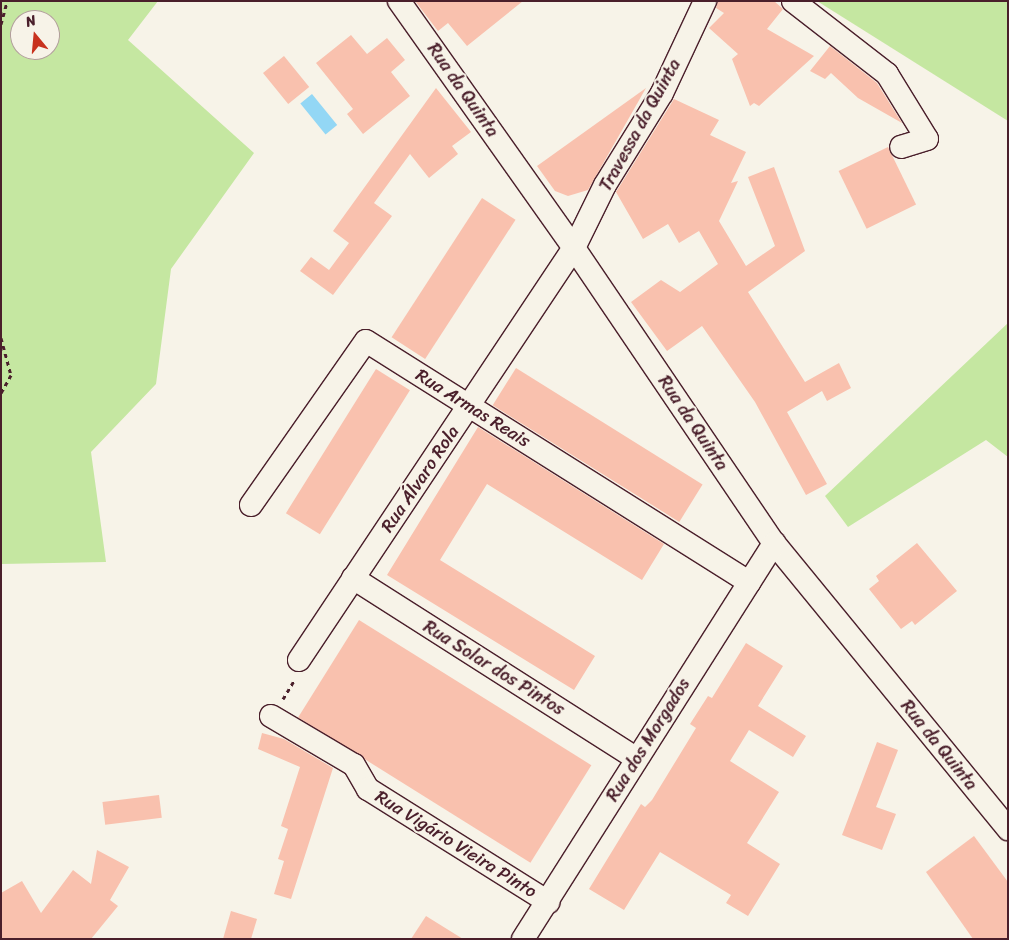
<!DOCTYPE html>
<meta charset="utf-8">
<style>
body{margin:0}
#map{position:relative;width:1009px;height:940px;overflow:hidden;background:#f7f3e8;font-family:Sriracha,sans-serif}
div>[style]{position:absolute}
.green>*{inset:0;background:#c5e7a1}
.water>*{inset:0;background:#93d7f5;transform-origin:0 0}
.building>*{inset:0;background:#f9c1ae;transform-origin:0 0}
.path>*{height:3px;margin-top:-1.5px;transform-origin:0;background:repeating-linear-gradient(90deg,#4a1f2b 0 4px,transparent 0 8px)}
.roads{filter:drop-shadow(1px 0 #4a1f2b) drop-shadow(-1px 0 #4a1f2b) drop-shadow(0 1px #4a1f2b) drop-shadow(0 -1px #4a1f2b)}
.street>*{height:22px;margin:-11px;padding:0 11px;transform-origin:11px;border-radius:11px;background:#f7f3e8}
span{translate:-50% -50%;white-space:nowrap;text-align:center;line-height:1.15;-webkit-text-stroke:4px #f7f3e8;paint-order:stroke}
.street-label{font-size:18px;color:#4a1f2b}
.frame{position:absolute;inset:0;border:2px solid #4a1f2b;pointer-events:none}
.north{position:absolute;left:10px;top:10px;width:50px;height:50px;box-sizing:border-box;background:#f7f3e8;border:1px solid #b29e9c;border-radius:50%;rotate:343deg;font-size:14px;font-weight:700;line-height:20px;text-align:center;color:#4a1f2b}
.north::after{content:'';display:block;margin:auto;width:18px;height:22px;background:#c8321e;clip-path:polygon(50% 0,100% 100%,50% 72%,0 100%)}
</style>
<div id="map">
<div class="green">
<div style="clip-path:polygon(evenodd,1px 1px,158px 1px,128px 40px,254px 153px,171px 269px,156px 384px,91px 452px,106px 562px,1px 564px,1px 1px,20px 20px,50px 20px,50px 50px,20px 50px,20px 20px)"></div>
<div style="clip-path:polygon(817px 1px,1008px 1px,1008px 121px)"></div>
<div style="clip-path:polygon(1008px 323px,1008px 457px,986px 440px,848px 527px,825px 496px)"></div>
</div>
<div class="water">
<div style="left:312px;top:94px;width:40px;height:15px;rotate:51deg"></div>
</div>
<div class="building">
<div style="clip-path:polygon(415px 1px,523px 1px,467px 46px,448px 23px,438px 31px)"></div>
<div style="clip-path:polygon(718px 1px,774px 1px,783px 9px,767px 29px,814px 56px,759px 106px,754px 103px,750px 106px,732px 59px,738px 54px,709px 28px,724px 13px,716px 8px)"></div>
<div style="clip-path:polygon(351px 35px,367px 54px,387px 38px,405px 60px,391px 72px,410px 96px,363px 134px,347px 114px,353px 109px,316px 63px)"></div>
<div style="clip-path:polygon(830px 46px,877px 83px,902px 123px,858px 98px,831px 73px,825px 79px,810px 71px)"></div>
<div style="left:284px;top:56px;width:40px;height:27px;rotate:51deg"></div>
<div style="clip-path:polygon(436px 88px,471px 132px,452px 146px,458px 154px,429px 178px,410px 154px,374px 203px,392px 216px,333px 295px,300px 271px,311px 257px,329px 270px,349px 243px,333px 231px)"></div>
<div style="clip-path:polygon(646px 88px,588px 190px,568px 196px,555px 191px,537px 166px)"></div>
<div style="clip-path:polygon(674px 99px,719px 120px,710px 135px,746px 152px,731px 183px,738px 181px,719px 221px,746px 266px,775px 246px,748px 177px,774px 167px,805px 251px,748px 292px,805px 382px,839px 363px,851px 388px,827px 401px,822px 391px,787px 412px,827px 484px,806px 495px,755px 402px,702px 326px,667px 351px,631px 302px,661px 280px,680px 292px,718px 264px,699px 231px,679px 243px,668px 224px,643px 239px,616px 192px)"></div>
<div style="left:888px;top:147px;width:64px;height:55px;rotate:64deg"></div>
<div style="left:482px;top:198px;width:40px;height:166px;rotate:33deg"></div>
<div style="left:516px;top:368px;width:220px;height:44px;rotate:32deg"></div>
<div style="left:376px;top:369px;width:40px;height:170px;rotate:32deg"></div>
<div style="clip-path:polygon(478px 427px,664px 544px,642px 580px,487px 484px,440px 560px,595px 656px,574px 690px,387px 575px)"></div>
<div style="clip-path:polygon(917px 543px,957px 591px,915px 625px,912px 621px,901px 629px,869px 589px,879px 581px,876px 576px)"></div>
<div style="left:359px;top:620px;width:274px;height:115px;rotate:32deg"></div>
<div style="clip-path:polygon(746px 643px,783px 666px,758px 706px,806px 736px,793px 757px,749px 730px,730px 761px,779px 792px,747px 843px,780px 864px,748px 916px,726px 903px,731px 895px,660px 852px,624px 910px,589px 889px,641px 804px,645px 807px,652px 800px,696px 728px,690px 724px,708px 696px,712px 698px)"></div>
<div style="clip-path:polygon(262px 733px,284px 739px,333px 768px,291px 899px,274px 894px,284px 861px,278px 859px,288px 829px,281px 826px,300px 767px,258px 749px)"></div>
<div style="clip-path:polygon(877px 742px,898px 750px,876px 807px,896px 814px,882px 850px,842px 835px)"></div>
<div style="left:159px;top:795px;width:23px;height:57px;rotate:83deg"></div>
<div style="clip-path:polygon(974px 836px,1008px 882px,1008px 939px,973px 939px,926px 872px)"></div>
<div style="clip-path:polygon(97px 850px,129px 867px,110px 900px,118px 906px,91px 939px,1px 939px,1px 893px,22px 881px,41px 913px,73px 870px,91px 884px)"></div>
<div style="clip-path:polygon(231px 911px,257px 919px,251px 939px,223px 939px)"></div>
<div style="clip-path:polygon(426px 916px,463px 939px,411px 939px)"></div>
</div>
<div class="path">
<div style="left:1px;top:24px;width:24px;rotate:-75deg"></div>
<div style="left:1px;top:338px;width:38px;rotate:75deg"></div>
<div style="left:11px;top:375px;width:21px;rotate:119deg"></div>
<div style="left:283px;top:699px;width:21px;rotate:-59deg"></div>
</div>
<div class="roads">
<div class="street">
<div style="left:399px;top:1px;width:303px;rotate:54.7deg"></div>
<div style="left:574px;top:248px;width:356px;rotate:55.9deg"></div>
<div style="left:774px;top:543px;width:370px;rotate:50.7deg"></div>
<div style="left:793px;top:1px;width:119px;rotate:37.8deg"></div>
<div style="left:887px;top:74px;width:76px;rotate:58.4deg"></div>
<div style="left:927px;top:139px;width:27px;rotate:163deg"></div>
<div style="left:251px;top:505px;width:200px;rotate:-55deg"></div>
<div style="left:366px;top:341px;width:453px;rotate:32.2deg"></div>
<div style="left:353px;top:578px;width:335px;rotate:32.5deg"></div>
<div style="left:299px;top:660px;width:495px;rotate:-56.3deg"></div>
<div style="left:574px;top:248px;width:70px;rotate:-63.8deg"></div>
<div style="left:605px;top:185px;width:108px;rotate:-58.2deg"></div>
<div style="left:662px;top:93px;width:102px;rotate:-64.9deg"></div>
<div style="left:271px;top:716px;width:96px;rotate:30.6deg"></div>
<div style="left:354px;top:765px;width:28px;rotate:60deg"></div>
<div style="left:368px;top:789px;width:213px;rotate:32.1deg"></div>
<div style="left:523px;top:939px;width:469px;rotate:-57.6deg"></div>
</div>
</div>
<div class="street-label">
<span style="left:463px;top:90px;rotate:55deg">Rua da Quinta</span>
<span style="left:640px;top:125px;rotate:-61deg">Travessa da Quinta</span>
<span style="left:473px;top:408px;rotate:32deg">Rua Armas Reais</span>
<span style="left:693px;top:423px;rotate:56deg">Rua da Quinta</span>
<span style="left:420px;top:479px;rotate:-56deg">Rua Álvaro Rola</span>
<span style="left:494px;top:668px;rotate:32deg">Rua Solar dos Pintos</span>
<span style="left:648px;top:740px;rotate:-58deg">Rua dos Morgados</span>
<span style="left:939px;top:745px;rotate:51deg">Rua da Quinta</span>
<span style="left:456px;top:844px;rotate:32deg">Rua Vigário Vieira Pinto</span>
</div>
<div class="frame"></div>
<div class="north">N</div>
</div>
